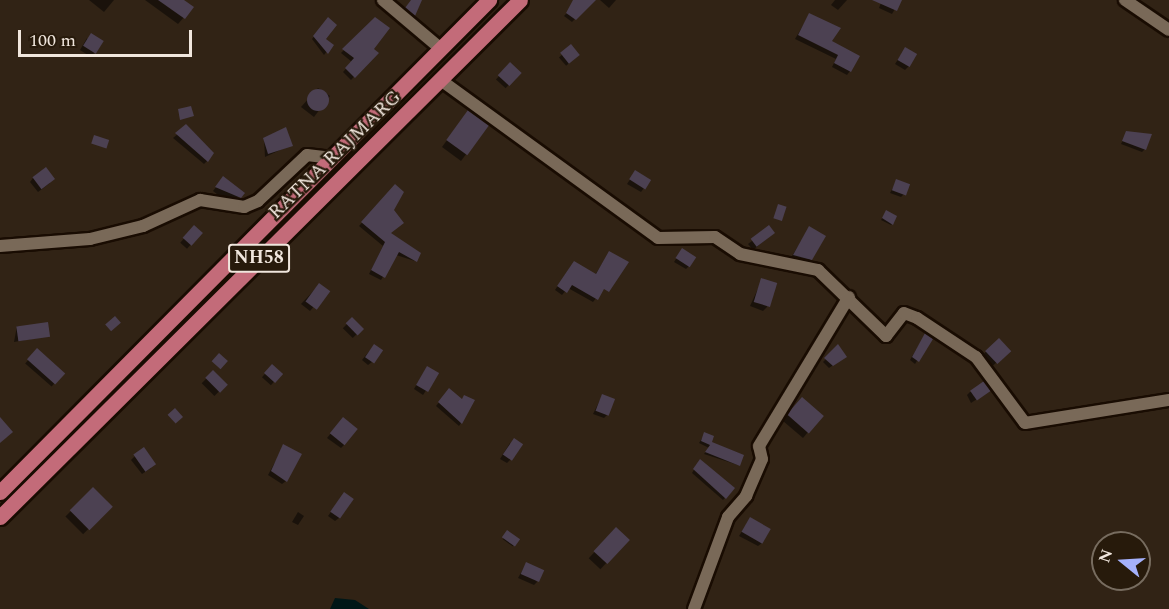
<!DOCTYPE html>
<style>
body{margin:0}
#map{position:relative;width:1169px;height:609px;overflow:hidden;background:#312315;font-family:Spectral,serif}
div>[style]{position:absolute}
.water>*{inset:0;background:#001717}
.shadow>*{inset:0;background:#0007;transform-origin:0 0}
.building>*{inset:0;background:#4c4152;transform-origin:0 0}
.round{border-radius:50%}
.roads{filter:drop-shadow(2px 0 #190c02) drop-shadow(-2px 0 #190c02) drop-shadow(0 2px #190c02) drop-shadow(0 -2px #190c02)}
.minor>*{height:12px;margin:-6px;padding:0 6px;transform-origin:6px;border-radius:6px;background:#796958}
.major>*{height:15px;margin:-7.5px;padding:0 7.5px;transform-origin:7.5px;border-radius:7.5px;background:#c36b79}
span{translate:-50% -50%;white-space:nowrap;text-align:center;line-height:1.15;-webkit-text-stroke:4.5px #271a0b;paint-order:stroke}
.shield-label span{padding:2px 4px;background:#271a0b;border:2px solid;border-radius:4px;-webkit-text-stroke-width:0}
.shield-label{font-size:18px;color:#f0e6dd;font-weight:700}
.street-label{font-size:20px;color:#f0e6dd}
.north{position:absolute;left:1091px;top:531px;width:60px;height:60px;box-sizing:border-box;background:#271a0b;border:2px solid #776c5f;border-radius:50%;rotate:288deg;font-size:16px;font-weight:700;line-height:24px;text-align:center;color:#f0e6dd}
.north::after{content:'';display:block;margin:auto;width:21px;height:27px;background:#a5b1fc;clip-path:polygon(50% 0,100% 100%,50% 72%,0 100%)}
.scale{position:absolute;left:18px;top:30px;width:174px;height:27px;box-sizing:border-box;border:3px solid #f0e6dd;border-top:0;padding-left:8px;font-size:18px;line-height:21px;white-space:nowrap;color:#f0e6dd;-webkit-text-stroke:4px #271a0b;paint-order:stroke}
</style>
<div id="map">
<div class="water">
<div style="clip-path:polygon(335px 598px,355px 600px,369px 609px,330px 609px)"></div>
</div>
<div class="shadow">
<div style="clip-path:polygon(89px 0,114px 0,104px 12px)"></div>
<div style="clip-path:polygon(145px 0,181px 0,192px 8px,178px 24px)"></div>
<div style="clip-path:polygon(413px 0,421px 0,410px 19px,403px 12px)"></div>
<div style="clip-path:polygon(579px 0,593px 0,572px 22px,564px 16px)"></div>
<div style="clip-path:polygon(600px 0,616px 0,609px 8px)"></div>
<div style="clip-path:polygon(835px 0,847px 0,838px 10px,831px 5px)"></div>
<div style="clip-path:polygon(882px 0,895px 0,899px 2px,892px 14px,879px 8px)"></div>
<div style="clip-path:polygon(809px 15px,850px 71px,847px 75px,832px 67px,836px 59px,795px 39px)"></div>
<div style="clip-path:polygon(375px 19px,372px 49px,376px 53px,351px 80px,343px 72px,352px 62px,341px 53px)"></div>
<div style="clip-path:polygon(326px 22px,324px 40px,332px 45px,324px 55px,312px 39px)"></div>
<div style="clip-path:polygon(87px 38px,94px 53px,91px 57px,80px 50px)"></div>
<div style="left:571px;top:47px;width:11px;height:16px;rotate:49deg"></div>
<div style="clip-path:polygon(905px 49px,909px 66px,905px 70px,895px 64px)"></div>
<div style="left:510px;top:64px;width:13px;height:21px;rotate:42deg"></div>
<div style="clip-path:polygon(318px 88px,330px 96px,314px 117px,301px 107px)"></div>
<div style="clip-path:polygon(463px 118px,487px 126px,461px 161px,442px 147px)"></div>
<div style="clip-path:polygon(186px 127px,207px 161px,204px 164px,173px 138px)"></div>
<div style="clip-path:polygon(1127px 132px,1145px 149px,1142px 152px,1121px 144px)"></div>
<div style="clip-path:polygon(264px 139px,291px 145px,265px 157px)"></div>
<div style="clip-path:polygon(635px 172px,644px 188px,641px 192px,627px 184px)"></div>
<div style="clip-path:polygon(33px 178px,50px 183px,38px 192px,30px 182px)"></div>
<div style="clip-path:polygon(897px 181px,904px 194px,901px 197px,890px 193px)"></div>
<div style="clip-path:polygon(220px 182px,240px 197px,223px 199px,213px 191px)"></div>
<div style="clip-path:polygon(395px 186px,389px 233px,415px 261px,396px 255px,381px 280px,369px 274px,383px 246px,359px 226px)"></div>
<div style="clip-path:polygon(885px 214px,892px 224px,891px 225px,881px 220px)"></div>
<div style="left:194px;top:227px;width:9px;height:21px;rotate:41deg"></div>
<div style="clip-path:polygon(809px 228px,811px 259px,805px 265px,789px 261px)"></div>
<div style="clip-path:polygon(769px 237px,753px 250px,748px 244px,752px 241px)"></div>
<div style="clip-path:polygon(682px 250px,690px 265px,686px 269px,674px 262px)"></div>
<div style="clip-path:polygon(609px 253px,626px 262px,593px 302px,568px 288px,562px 295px,555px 290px,571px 266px,595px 275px)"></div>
<div style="clip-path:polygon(762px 280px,767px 307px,763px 311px,750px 306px)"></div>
<div style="clip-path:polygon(319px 285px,327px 291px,310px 311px,301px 304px)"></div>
<div style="left:352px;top:319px;width:14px;height:13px;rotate:45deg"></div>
<div style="clip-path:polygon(17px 326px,48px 336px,14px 342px)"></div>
<div style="clip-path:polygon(925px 335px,931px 339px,915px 364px,910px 360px)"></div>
<div style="left:999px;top:340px;width:15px;height:23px;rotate:48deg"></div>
<div style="clip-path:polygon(838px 347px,842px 359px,829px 368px,823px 362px)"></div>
<div style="clip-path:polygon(371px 349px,372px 362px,368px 365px,362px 360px)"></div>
<div style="left:37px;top:350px;width:35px;height:18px;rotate:41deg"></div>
<div style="left:272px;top:366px;width:12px;height:15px;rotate:42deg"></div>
<div style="left:213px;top:372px;width:18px;height:16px;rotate:45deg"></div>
<div style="clip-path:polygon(424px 372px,437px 374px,423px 395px,414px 389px)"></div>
<div style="clip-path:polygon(449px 390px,461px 423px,459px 426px,436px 406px)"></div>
<div style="clip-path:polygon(989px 391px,971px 403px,967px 395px,970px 392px)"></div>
<div style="clip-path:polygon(602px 396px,607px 415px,604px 418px,593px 414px)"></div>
<div style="clip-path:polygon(796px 405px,808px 432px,803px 438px,783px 421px)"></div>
<div style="clip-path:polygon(340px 422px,344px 445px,341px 448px,327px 438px)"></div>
<div style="clip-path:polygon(705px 434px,710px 443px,738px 465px,704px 454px,709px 448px,699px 443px)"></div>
<div style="clip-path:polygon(510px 443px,510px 460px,507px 463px,500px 459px)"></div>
<div style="clip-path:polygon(284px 446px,286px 481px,282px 484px,268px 475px)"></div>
<div style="clip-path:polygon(135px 456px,151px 468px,142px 474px,131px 460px)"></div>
<div style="clip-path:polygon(698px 463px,733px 489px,723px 500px,692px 473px)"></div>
<div style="left:93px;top:489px;width:25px;height:39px;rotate:45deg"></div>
<div style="clip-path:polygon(341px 498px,339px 518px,335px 521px,328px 516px)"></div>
<div style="clip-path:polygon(298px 512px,304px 516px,298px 525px,292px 522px)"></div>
<div style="clip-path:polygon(750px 519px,762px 543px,758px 546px,739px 536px)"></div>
<div style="left:616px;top:529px;width:16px;height:40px;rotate:43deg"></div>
<div style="left:508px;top:532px;width:12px;height:9px;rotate:35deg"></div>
<div style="clip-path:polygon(526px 564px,537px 582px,534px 585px,518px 578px)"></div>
</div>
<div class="building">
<div style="clip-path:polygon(158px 0,184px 0,194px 7px,185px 19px)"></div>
<div style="clip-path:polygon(411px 0,422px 0,415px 16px,405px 8px)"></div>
<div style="clip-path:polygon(573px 0,596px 0,576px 20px,566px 13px)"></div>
<div style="clip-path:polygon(872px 0,902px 0,897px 11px)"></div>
<div style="clip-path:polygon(809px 13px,841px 28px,832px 41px,860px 56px,851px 72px,834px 63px,838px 55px,798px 35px)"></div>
<div style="clip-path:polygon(328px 17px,337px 25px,326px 39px,334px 45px,328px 54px,313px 36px)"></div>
<div style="clip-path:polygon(375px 17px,390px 28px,374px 49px,379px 53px,355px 78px,345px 68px,354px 58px,342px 49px)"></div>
<div style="left:91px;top:33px;width:15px;height:15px;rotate:32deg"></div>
<div style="left:571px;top:44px;width:14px;height:14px;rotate:51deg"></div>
<div style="left:905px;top:47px;width:14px;height:15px;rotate:30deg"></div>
<div style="left:510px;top:62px;width:16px;height:18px;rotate:43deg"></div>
<div class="round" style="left:307px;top:89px;width:22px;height:22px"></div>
<div style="clip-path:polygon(191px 106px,194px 116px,180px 120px,178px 109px)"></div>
<div style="left:468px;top:110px;width:26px;height:37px;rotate:36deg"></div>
<div style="clip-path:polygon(186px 124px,214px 153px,208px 162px,175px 133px)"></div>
<div style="clip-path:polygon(286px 127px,293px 146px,268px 154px,263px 138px)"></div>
<div style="clip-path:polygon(1126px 131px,1152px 134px,1146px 150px,1122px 141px)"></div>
<div style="left:94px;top:135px;width:16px;height:9px;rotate:18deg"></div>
<div style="left:46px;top:167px;width:15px;height:17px;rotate:53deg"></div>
<div style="left:635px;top:170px;width:19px;height:11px;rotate:32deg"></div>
<div style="clip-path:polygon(223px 176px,245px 193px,241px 198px,215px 187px)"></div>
<div style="left:896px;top:179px;width:15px;height:12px;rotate:20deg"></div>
<div style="clip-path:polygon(395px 184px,404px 192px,394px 210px,404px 223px,391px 233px,421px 253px,417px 262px,399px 252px,385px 278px,371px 270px,385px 242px,361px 222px)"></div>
<div style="left:778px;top:204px;width:9px;height:15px;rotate:18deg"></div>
<div style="clip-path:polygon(886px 210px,897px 216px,893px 225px,882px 218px)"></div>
<div style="left:194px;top:225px;width:12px;height:17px;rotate:42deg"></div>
<div style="left:769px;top:225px;width:10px;height:23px;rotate:53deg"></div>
<div style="clip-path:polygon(809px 226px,826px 236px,812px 260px,793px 255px)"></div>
<div style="left:682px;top:248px;width:17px;height:12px;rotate:33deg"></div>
<div style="clip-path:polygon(609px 251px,629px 262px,609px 292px,604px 289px,598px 300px,572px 285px,567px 293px,557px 286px,574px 261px,596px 274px)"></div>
<div style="left:761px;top:278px;width:17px;height:25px;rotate:17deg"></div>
<div style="left:319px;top:283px;width:14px;height:23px;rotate:36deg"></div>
<div style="left:115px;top:316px;width:9px;height:13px;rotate:49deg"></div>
<div style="left:352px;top:317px;width:17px;height:9px;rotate:45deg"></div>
<div style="left:48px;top:322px;width:15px;height:32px;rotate:82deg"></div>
<div style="clip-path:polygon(925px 333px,933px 339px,919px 362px,912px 357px)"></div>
<div style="left:999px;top:338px;width:18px;height:19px;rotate:47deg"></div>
<div style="left:374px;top:344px;width:11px;height:16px;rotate:34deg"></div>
<div style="clip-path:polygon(838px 344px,847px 357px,833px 366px,824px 358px)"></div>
<div style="left:37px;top:348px;width:38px;height:15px;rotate:42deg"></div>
<div style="left:219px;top:353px;width:12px;height:11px;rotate:42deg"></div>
<div style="left:272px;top:364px;width:15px;height:12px;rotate:42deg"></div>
<div style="left:427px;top:366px;width:14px;height:22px;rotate:30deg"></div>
<div style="left:213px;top:370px;width:21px;height:11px;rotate:45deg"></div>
<div style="left:984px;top:381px;width:12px;height:17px;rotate:55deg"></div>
<div style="clip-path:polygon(449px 388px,462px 399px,464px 395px,475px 400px,462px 424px,438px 402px)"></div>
<div style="left:602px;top:394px;width:14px;height:18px;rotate:21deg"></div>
<div style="left:802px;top:397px;width:29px;height:23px;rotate:41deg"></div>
<div style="left:175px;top:408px;width:12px;height:10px;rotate:48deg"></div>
<div style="clip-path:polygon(0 417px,13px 432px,0 443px)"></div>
<div style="left:343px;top:417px;width:19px;height:21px;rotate:39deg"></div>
<div style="clip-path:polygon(704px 432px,714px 436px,712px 442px,744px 455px,740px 466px,705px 452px,710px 445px,701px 441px)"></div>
<div style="left:514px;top:438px;width:11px;height:20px;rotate:34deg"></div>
<div style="clip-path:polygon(283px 444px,302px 454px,287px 482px,271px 471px)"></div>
<div style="left:144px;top:447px;width:21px;height:13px;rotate:55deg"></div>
<div style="clip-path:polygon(700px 459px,735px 488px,726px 499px,693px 469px)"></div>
<div style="left:93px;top:487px;width:28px;height:33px;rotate:45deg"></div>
<div style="left:344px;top:492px;width:12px;height:24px;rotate:35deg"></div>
<div style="left:750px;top:517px;width:24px;height:17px;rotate:30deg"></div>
<div style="left:616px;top:527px;width:19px;height:33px;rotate:43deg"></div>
<div style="left:507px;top:530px;width:16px;height:9px;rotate:35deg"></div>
<div style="left:526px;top:562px;width:20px;height:13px;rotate:24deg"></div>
</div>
<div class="roads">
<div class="minor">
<div style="left:383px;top:0;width:76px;rotate:40.2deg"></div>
<div style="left:1125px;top:0;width:53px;rotate:34.3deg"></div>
<div style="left:442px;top:81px;width:267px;rotate:36deg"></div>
<div style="left:658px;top:238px;width:57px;rotate:-1deg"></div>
<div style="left:715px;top:237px;width:30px;rotate:34deg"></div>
<div style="left:740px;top:254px;width:80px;rotate:11.6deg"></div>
<div style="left:818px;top:270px;width:95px;rotate:44.1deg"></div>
<div style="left:886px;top:336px;width:29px;rotate:-52deg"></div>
<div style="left:904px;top:313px;width:14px;rotate:21deg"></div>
<div style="left:917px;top:318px;width:71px;rotate:33.5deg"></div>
<div style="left:976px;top:357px;width:82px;rotate:53.4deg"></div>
<div style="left:1025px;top:423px;width:146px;rotate:-9.1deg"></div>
<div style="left:0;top:246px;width:90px;rotate:-4.4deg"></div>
<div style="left:90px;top:239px;width:55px;rotate:-13.8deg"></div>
<div style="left:143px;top:226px;width:63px;rotate:-24.5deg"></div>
<div style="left:200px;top:200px;width:45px;rotate:9deg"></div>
<div style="left:244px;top:207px;width:15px;rotate:-23deg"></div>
<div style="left:258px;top:201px;width:67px;rotate:-43.2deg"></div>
<div style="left:307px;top:155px;width:23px;rotate:7deg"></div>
<div style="left:694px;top:609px;width:98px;rotate:-69.7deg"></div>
<div style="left:728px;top:517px;width:28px;rotate:-49deg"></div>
<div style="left:746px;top:496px;width:40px;rotate:-66.6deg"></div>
<div style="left:762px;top:459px;width:13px;rotate:-103deg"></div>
<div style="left:759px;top:446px;width:174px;rotate:-58.9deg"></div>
</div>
<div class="major">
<div style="left:0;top:492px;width:694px;rotate:-45.18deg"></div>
<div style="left:0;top:517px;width:733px;rotate:-44.83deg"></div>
</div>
</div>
<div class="shield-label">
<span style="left:259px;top:258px">NH58</span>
</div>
<div class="street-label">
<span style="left:335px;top:155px;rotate:-44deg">RATNA RAJMARG</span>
</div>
<div class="north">N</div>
<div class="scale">100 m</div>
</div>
